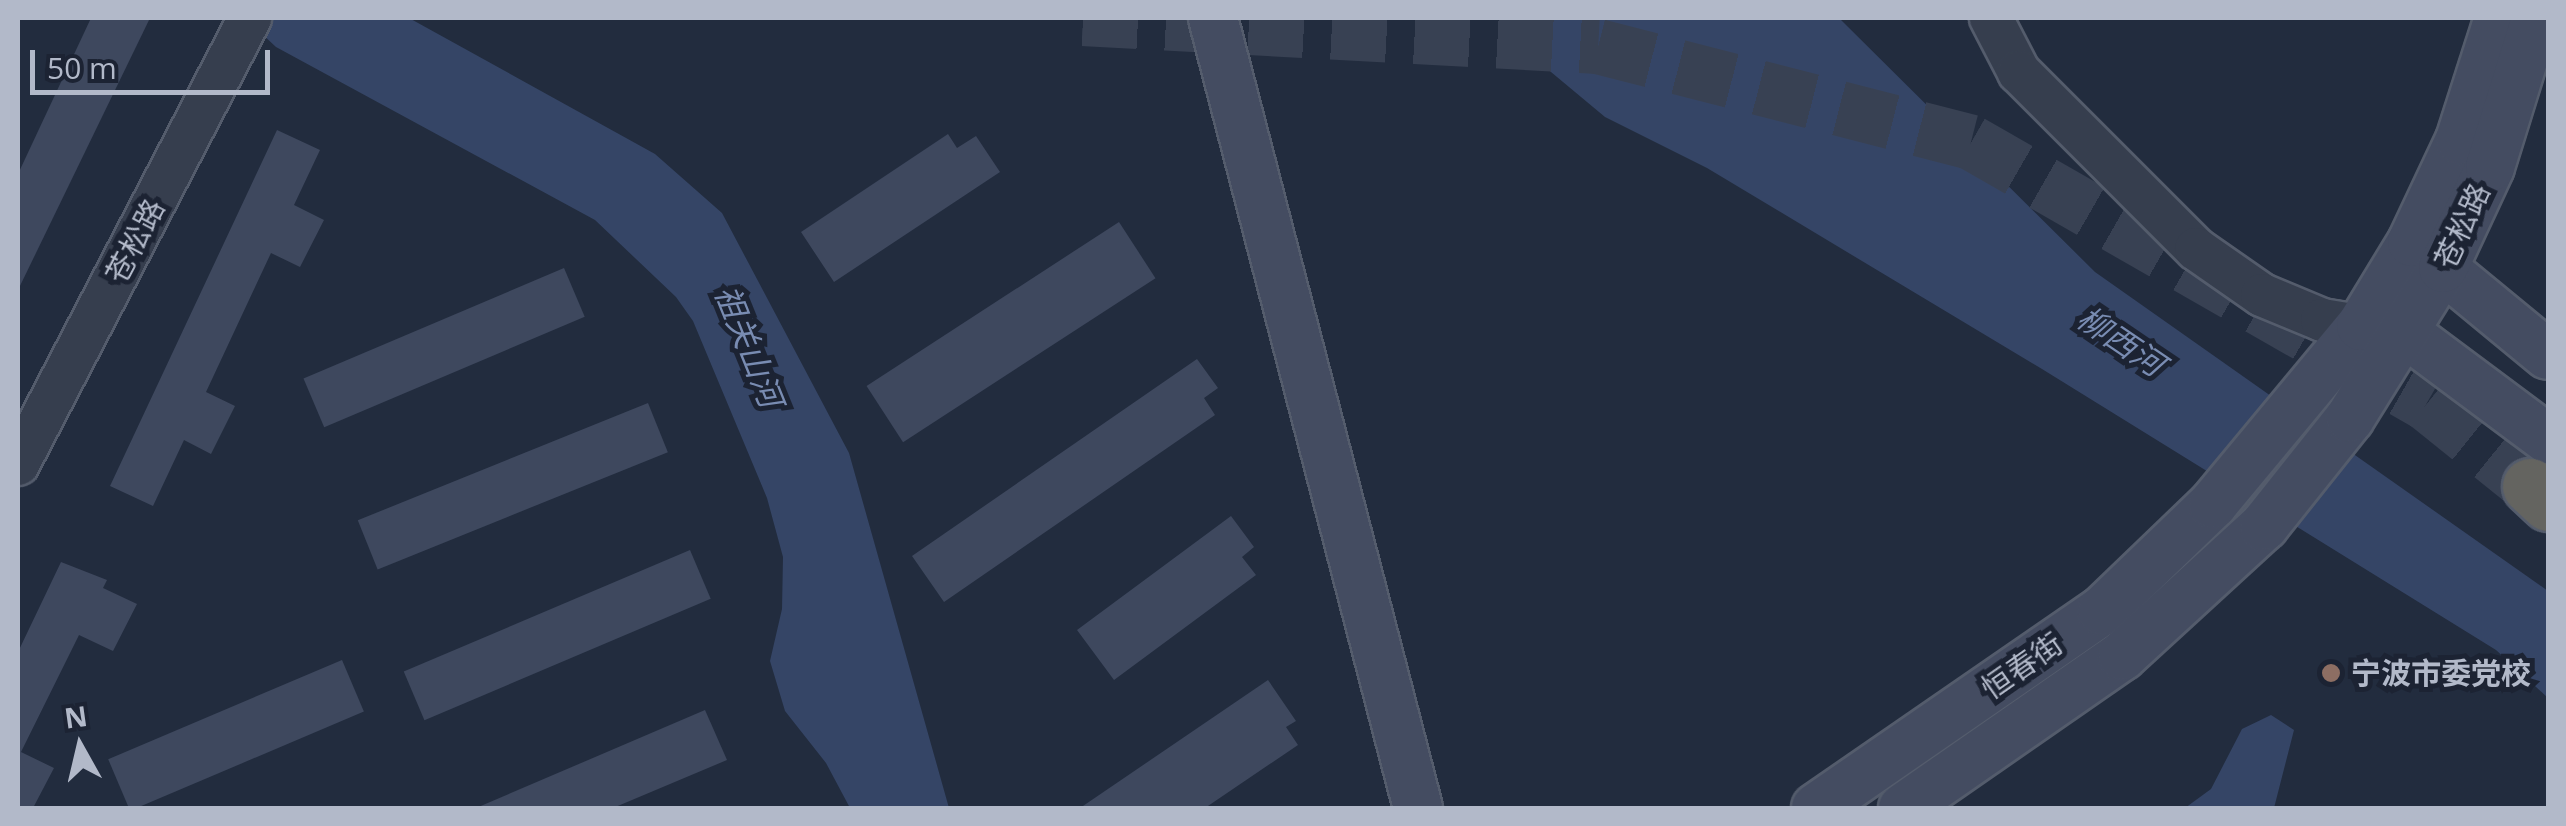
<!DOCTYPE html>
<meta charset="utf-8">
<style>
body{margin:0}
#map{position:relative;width:2566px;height:826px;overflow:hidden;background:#222c3e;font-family:"Open Sans","Noto Sans SC",sans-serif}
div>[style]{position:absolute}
.water>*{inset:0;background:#354566}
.building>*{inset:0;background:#3e485e;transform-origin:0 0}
.trunk-tunnel>*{height:55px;margin-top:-27.5px;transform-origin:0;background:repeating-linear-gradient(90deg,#384153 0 55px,transparent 0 83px)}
.roads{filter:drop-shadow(2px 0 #545c6c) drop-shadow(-2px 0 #545c6c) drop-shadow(0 2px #545c6c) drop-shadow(0 -2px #545c6c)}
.tertiary>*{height:42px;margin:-21px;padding:0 21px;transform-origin:21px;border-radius:21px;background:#363e4e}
.secondary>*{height:48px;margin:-24px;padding:0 24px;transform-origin:24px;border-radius:24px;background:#444c61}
.trunk>*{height:55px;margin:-27.5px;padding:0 27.5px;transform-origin:27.5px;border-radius:27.5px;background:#646460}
.dots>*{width:28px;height:28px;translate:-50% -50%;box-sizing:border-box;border:5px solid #1c2333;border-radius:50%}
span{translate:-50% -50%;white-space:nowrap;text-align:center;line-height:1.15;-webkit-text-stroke:10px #1c2333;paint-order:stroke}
.street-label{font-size:30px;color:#b2b9c9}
.poi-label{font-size:30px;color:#b2b9c9;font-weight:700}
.left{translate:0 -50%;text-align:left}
.water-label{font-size:32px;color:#798cb2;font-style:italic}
.frame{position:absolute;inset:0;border:20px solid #b2b9c9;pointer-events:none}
.north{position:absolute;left:30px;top:696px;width:100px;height:100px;-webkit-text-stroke:8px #1c2333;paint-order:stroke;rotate:352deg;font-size:28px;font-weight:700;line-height:40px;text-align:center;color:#b2b9c9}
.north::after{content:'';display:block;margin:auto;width:35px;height:45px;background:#b2b9c9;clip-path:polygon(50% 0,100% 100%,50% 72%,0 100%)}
.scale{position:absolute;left:30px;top:50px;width:240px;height:45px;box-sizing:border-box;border:5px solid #b2b9c9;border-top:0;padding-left:12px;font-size:30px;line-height:35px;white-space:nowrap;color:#b2b9c9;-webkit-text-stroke:8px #1c2333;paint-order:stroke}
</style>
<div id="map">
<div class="water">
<div style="clip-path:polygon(245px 18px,409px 18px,655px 154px,722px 213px,849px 453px,949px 808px,850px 808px,826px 763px,785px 711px,770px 661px,782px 609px,783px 557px,767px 498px,693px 321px,676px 297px,595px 220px,276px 47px)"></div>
<div style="clip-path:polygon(1514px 18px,1839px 18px,2095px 272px,2548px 591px,2548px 698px,2496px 650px,2042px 369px,1707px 168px,1605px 117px,1539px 62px)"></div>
<div style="clip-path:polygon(2271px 715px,2294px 730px,2274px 808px,2185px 808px,2211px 789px,2242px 729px)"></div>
</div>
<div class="building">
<div style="clip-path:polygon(91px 18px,150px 18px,18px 290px,18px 174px)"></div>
<div style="clip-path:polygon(277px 130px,320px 150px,294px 205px,324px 220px,300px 267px,271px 253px,206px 392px,235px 406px,211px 454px,184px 440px,153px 506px,110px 486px)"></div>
<div style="clip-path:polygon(948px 134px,957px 148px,976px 136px,1000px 172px,834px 282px,801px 232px)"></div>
<div style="left:1119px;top:222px;width:67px;height:301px;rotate:57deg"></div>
<div style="left:564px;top:268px;width:53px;height:283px;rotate:67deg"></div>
<div style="clip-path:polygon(1197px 359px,1218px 388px,1204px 398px,1215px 415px,944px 602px,912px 556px)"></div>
<div style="left:648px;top:403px;width:53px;height:313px;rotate:68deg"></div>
<div style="clip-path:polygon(1231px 516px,1254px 547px,1242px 557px,1256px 575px,1114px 680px,1077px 630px)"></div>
<div style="left:690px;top:550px;width:53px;height:311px;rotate:67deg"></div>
<div style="clip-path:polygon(61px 562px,107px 580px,103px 588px,137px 604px,113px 651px,79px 635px,21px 752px,54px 768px,33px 808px,18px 808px,18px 652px)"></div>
<div style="left:342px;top:660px;width:56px;height:254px;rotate:67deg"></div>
<div style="clip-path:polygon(1268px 680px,1296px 721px,1286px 727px,1298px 745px,1205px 808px,1080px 808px)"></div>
<div style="clip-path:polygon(705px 710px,727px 760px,613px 808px,476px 808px)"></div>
</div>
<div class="trunk-tunnel">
<div style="left:1083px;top:18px;width:516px;rotate:3.11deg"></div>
<div style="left:1598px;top:46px;width:385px;rotate:14.4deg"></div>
<div style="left:1971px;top:142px;width:525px;rotate:29.79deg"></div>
<div style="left:2427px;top:403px;width:132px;rotate:38.9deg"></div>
</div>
<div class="roads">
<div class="tertiary">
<div style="left:1991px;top:18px;width:61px;rotate:62.6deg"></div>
<div style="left:2019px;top:72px;width:250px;rotate:45deg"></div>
<div style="left:2196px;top:249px;width:80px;rotate:34.9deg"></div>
<div style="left:2262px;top:295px;width:65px;rotate:22.6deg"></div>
<div style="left:2322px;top:320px;width:68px;rotate:9.3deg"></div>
<div style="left:18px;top:464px;width:503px;rotate:-62.52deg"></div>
</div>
<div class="secondary">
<div style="left:1213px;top:18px;width:816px;rotate:75.45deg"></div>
<div style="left:2418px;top:248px;width:168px;rotate:39.5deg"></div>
<div style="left:2407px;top:334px;width:176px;rotate:36.7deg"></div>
<div style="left:1816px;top:808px;width:347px;rotate:-34.6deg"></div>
<div style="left:2102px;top:611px;width:154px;rotate:-43.9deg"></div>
<div style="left:2213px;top:504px;width:231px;rotate:-50.3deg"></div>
<div style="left:2361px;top:326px;width:98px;rotate:-58.7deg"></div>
<div style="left:2412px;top:242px;width:113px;rotate:-64.8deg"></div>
<div style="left:2460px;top:140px;width:128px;rotate:-72.3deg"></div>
<div style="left:1903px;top:808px;width:267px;rotate:-34.8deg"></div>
<div style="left:2122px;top:656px;width:193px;rotate:-42.5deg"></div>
<div style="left:2264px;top:526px;width:138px;rotate:-51.5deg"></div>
<div style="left:2350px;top:418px;width:176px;rotate:-58.2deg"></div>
<div style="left:2443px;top:268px;width:111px;rotate:-65deg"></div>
<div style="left:2490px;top:167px;width:156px;rotate:-72.8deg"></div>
</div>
<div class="trunk">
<div style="left:2530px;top:486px;width:25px;rotate:43deg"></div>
</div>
</div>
<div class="dots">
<div style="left:2331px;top:673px;background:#8d6e63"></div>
</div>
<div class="street-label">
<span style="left:2462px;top:226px;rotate:-65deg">苍松路</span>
<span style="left:135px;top:241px;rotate:-62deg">苍松路</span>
<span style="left:2022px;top:666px;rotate:-35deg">恒春街</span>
</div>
<div class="poi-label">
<span class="left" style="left:2351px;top:673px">宁波市委党校</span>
</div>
<div class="water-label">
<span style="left:2121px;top:341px;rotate:34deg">柳西河</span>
<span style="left:749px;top:346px;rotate:68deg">祖关山河</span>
</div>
<div class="frame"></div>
<div class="north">N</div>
<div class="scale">50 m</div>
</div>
